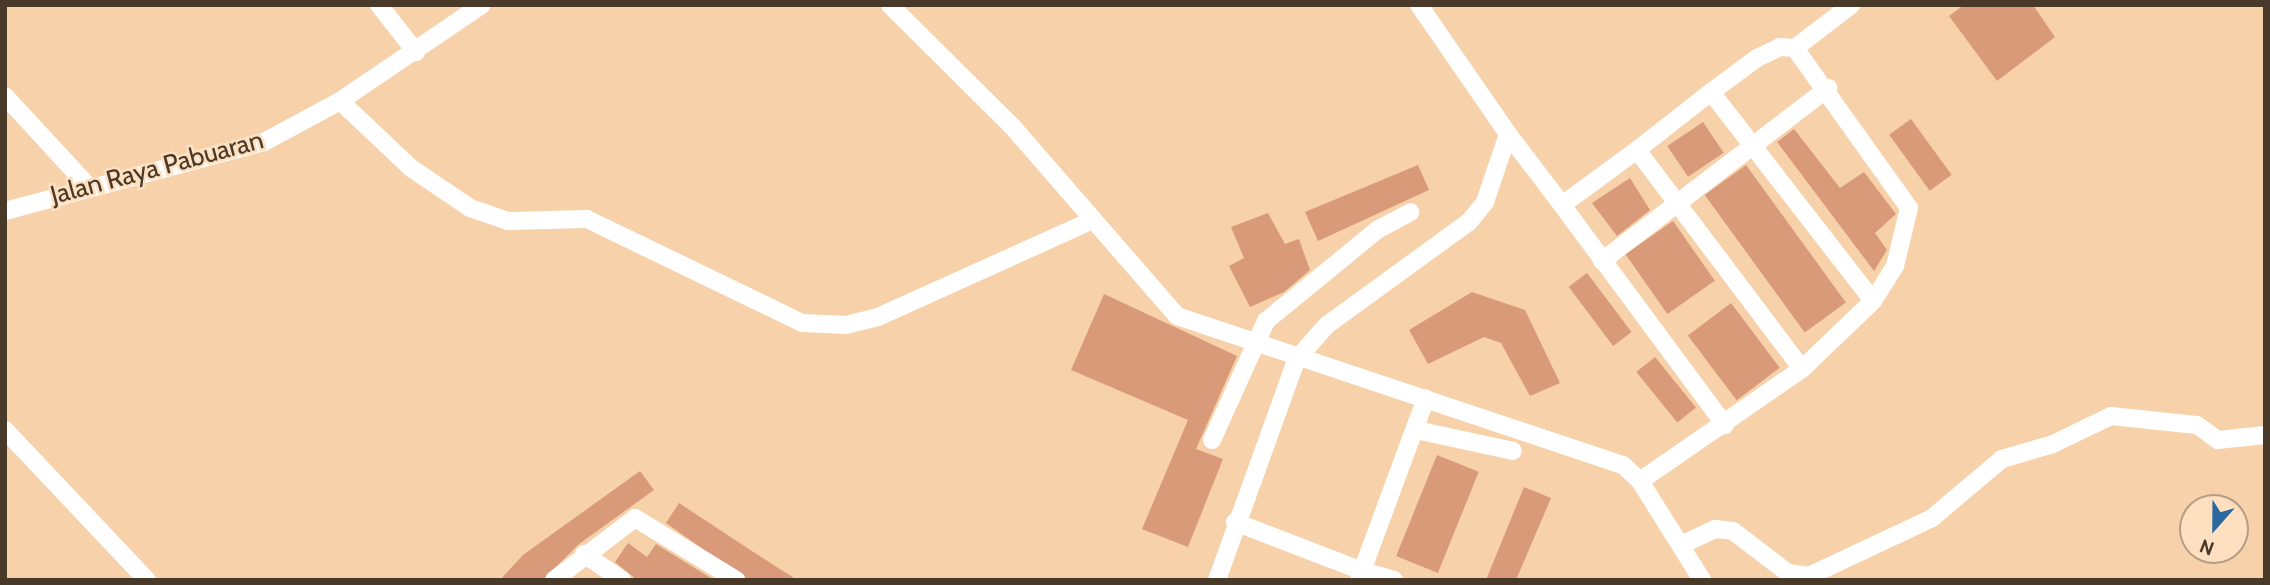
<!DOCTYPE html>
<style>
body{margin:0}
#map{position:relative;width:2270px;height:585px;overflow:hidden;background:#f7d1a9;font-family:Cabin,sans-serif}
div>[style]{position:absolute}
.building>*{inset:0;background:#d99a79;transform-origin:0 0}
.minor>*{height:18px;margin:-9px;padding:0 9px;transform-origin:9px;border-radius:9px;background:#fff}
span{translate:-50% -50%;white-space:nowrap;text-align:center;line-height:1.15;-webkit-text-stroke:5px #fee0c0;paint-order:stroke}
.street-label{font-size:26px;color:#483928}
.frame{position:absolute;inset:0;border:7px solid #483928;pointer-events:none}
.north{position:absolute;left:2179px;top:494px;width:70px;height:70px;box-sizing:border-box;background:#fee0c0;border:2px solid #b59d83;border-radius:50%;rotate:201deg;font-size:19px;font-weight:700;line-height:28px;text-align:center;color:#483928}
.north::after{content:'';display:block;margin:auto;width:24px;height:32px;background:#2b689f;clip-path:polygon(50% 0,100% 100%,50% 72%,0 100%)}
</style>
<div id="map">
<div class="building">
<div style="clip-path:polygon(1964px 5px,2033px 5px,2055px 37px,1997px 81px,1949px 16px)"></div>
<div style="left:1911px;top:119px;width:69px;height:27px;rotate:54deg"></div>
<div style="left:1703px;top:122px;width:37px;height:43px;rotate:56deg"></div>
<div style="clip-path:polygon(1794px 129px,1840px 188px,1864px 172px,1896px 214px,1875px 233px,1887px 250px,1874px 271px,1777px 142px)"></div>
<div style="clip-path:polygon(1418px 165px,1429px 190px,1318px 241px,1305px 212px)"></div>
<div style="left:1746px;top:165px;width:170px;height:51px;rotate:54deg"></div>
<div style="clip-path:polygon(1630px 178px,1650px 210px,1617px 236px,1592px 203px)"></div>
<div style="clip-path:polygon(1268px 213px,1285px 244px,1299px 239px,1310px 270px,1284px 292px,1250px 307px,1229px 266px,1244px 258px,1231px 227px)"></div>
<div style="left:1673px;top:221px;width:73px;height:58px;rotate:55deg"></div>
<div style="left:1587px;top:273px;width:74px;height:23px;rotate:53deg"></div>
<div style="clip-path:polygon(1472px 292px,1525px 310px,1560px 383px,1530px 396px,1501px 343px,1484px 337px,1428px 364px,1409px 330px)"></div>
<div style="clip-path:polygon(1104px 294px,1237px 356px,1196px 449px,1223px 459px,1188px 547px,1142px 529px,1188px 420px,1071px 370px)"></div>
<div style="left:1731px;top:303px;width:81px;height:54px;rotate:53deg"></div>
<div style="left:1655px;top:357px;width:65px;height:24px;rotate:51deg"></div>
<div style="left:1437px;top:455px;width:45px;height:109px;rotate:22deg"></div>
<div style="clip-path:polygon(640px 471px,654px 490px,579px 544px,543px 580px,500px 580px,523px 555px)"></div>
<div style="clip-path:polygon(1524px 487px,1551px 498px,1516px 580px,1486px 580px)"></div>
<div style="clip-path:polygon(679px 503px,758px 555px,797px 580px,747px 580px,666px 523px)"></div>
<div style="clip-path:polygon(628px 543px,647px 557px,656px 544px,714px 580px,637px 580px,615px 562px)"></div>
</div>
<div class="minor">
<div style="left:379px;top:5px;width:60px;rotate:51.8deg"></div>
<div style="left:890px;top:5px;width:170px;rotate:44.8deg"></div>
<div style="left:1011px;top:125px;width:253px;rotate:49deg"></div>
<div style="left:1177px;top:316px;width:470px;rotate:18.5deg"></div>
<div style="left:1623px;top:465px;width:23px;rotate:43deg"></div>
<div style="left:1640px;top:481px;width:117px;rotate:57.9deg"></div>
<div style="left:1419px;top:5px;width:157px;rotate:55.4deg"></div>
<div style="left:1795px;top:48px;width:71px;rotate:-37.5deg"></div>
<div style="left:5px;top:96px;width:122px;rotate:47.3deg"></div>
<div style="left:340px;top:101px;width:98px;rotate:43.3deg"></div>
<div style="left:411px;top:168px;width:71px;rotate:34.1deg"></div>
<div style="left:470px;top:208px;width:40px;rotate:18.9deg"></div>
<div style="left:508px;top:221px;width:79px;rotate:-1.5deg"></div>
<div style="left:587px;top:219px;width:239px;rotate:25.8deg"></div>
<div style="left:802px;top:323px;width:44px;rotate:2.6deg"></div>
<div style="left:846px;top:325px;width:33px;rotate:-14deg"></div>
<div style="left:878px;top:317px;width:236px;rotate:-24.3deg"></div>
<div style="left:1637px;top:150px;width:94px;rotate:-38.1deg"></div>
<div style="left:1711px;top:92px;width:264px;rotate:52.2deg"></div>
<div style="left:1562px;top:205px;width:274px;rotate:53.5deg"></div>
<div style="left:5px;top:211px;width:268px;rotate:-14.9deg"></div>
<div style="left:264px;top:142px;width:86px;rotate:-28.3deg"></div>
<div style="left:340px;top:101px;width:171px;rotate:-34.1deg"></div>
<div style="left:1602px;top:261px;width:285px;rotate:-37.4deg"></div>
<div style="left:5px;top:430px;width:207px;rotate:46.6deg"></div>
<div style="left:1416px;top:430px;width:99px;rotate:12.2deg"></div>
<div style="left:1212px;top:440px;width:131px;rotate:-65.6deg"></div>
<div style="left:1266px;top:321px;width:144px;rotate:-39.3deg"></div>
<div style="left:1377px;top:230px;width:38px;rotate:-28deg"></div>
<div style="left:1640px;top:481px;width:197px;rotate:-34.7deg"></div>
<div style="left:1802px;top:369px;width:98px;rotate:-43.8deg"></div>
<div style="left:1873px;top:301px;width:41px;rotate:-57.8deg"></div>
<div style="left:1895px;top:266px;width:60px;rotate:-76.4deg"></div>
<div style="left:1909px;top:208px;width:196px;rotate:-125.5deg"></div>
<div style="left:1795px;top:48px;width:15px;rotate:-176deg"></div>
<div style="left:1780px;top:47px;width:25px;rotate:154deg"></div>
<div style="left:1757px;top:58px;width:57px;rotate:143.5deg"></div>
<div style="left:1235px;top:522px;width:136px;rotate:21.1deg"></div>
<div style="left:1362px;top:571px;width:9px;rotate:108deg"></div>
<div style="left:1681px;top:545px;width:38px;rotate:-25deg"></div>
<div style="left:1715px;top:529px;width:18px;rotate:6deg"></div>
<div style="left:1733px;top:531px;width:69px;rotate:37.4deg"></div>
<div style="left:1788px;top:573px;width:21px;rotate:8deg"></div>
<div style="left:1809px;top:576px;width:136px;rotate:-25.2deg"></div>
<div style="left:1932px;top:518px;width:92px;rotate:-40.1deg"></div>
<div style="left:2002px;top:459px;width:53px;rotate:-16.4deg"></div>
<div style="left:2053px;top:444px;width:64px;rotate:-25.8deg"></div>
<div style="left:2111px;top:416px;width:86px;rotate:6deg"></div>
<div style="left:2197px;top:425px;width:26px;rotate:36deg"></div>
<div style="left:2218px;top:440px;width:47px;rotate:-6.1deg"></div>
<div style="left:584px;top:554px;width:46px;rotate:34.4deg"></div>
<div style="left:554px;top:580px;width:102px;rotate:-37.4deg"></div>
<div style="left:635px;top:518px;width:119px;rotate:31.5deg"></div>
<div style="left:1217px;top:580px;width:234px;rotate:-70.2deg"></div>
<div style="left:1296px;top:360px;width:47px;rotate:-48.5deg"></div>
<div style="left:1327px;top:325px;width:175px;rotate:-36deg"></div>
<div style="left:1469px;top:222px;width:26px;rotate:-51deg"></div>
<div style="left:1485px;top:202px;width:72px;rotate:-71.3deg"></div>
<div style="left:1508px;top:134px;width:89px;rotate:52.7deg"></div>
<div style="left:1562px;top:205px;width:93px;rotate:-36.3deg"></div>
<div style="left:1637px;top:150px;width:274px;rotate:53deg"></div>
<div style="left:1394px;top:580px;width:33px;rotate:-164deg"></div>
<div style="left:1362px;top:571px;width:184px;rotate:-69.7deg"></div>
</div>
<div class="street-label">
<span style="left:157px;top:168px;rotate:-15deg">Jalan Raya Pabuaran</span>
</div>
<div class="frame"></div>
<div class="north">N</div>
</div>
